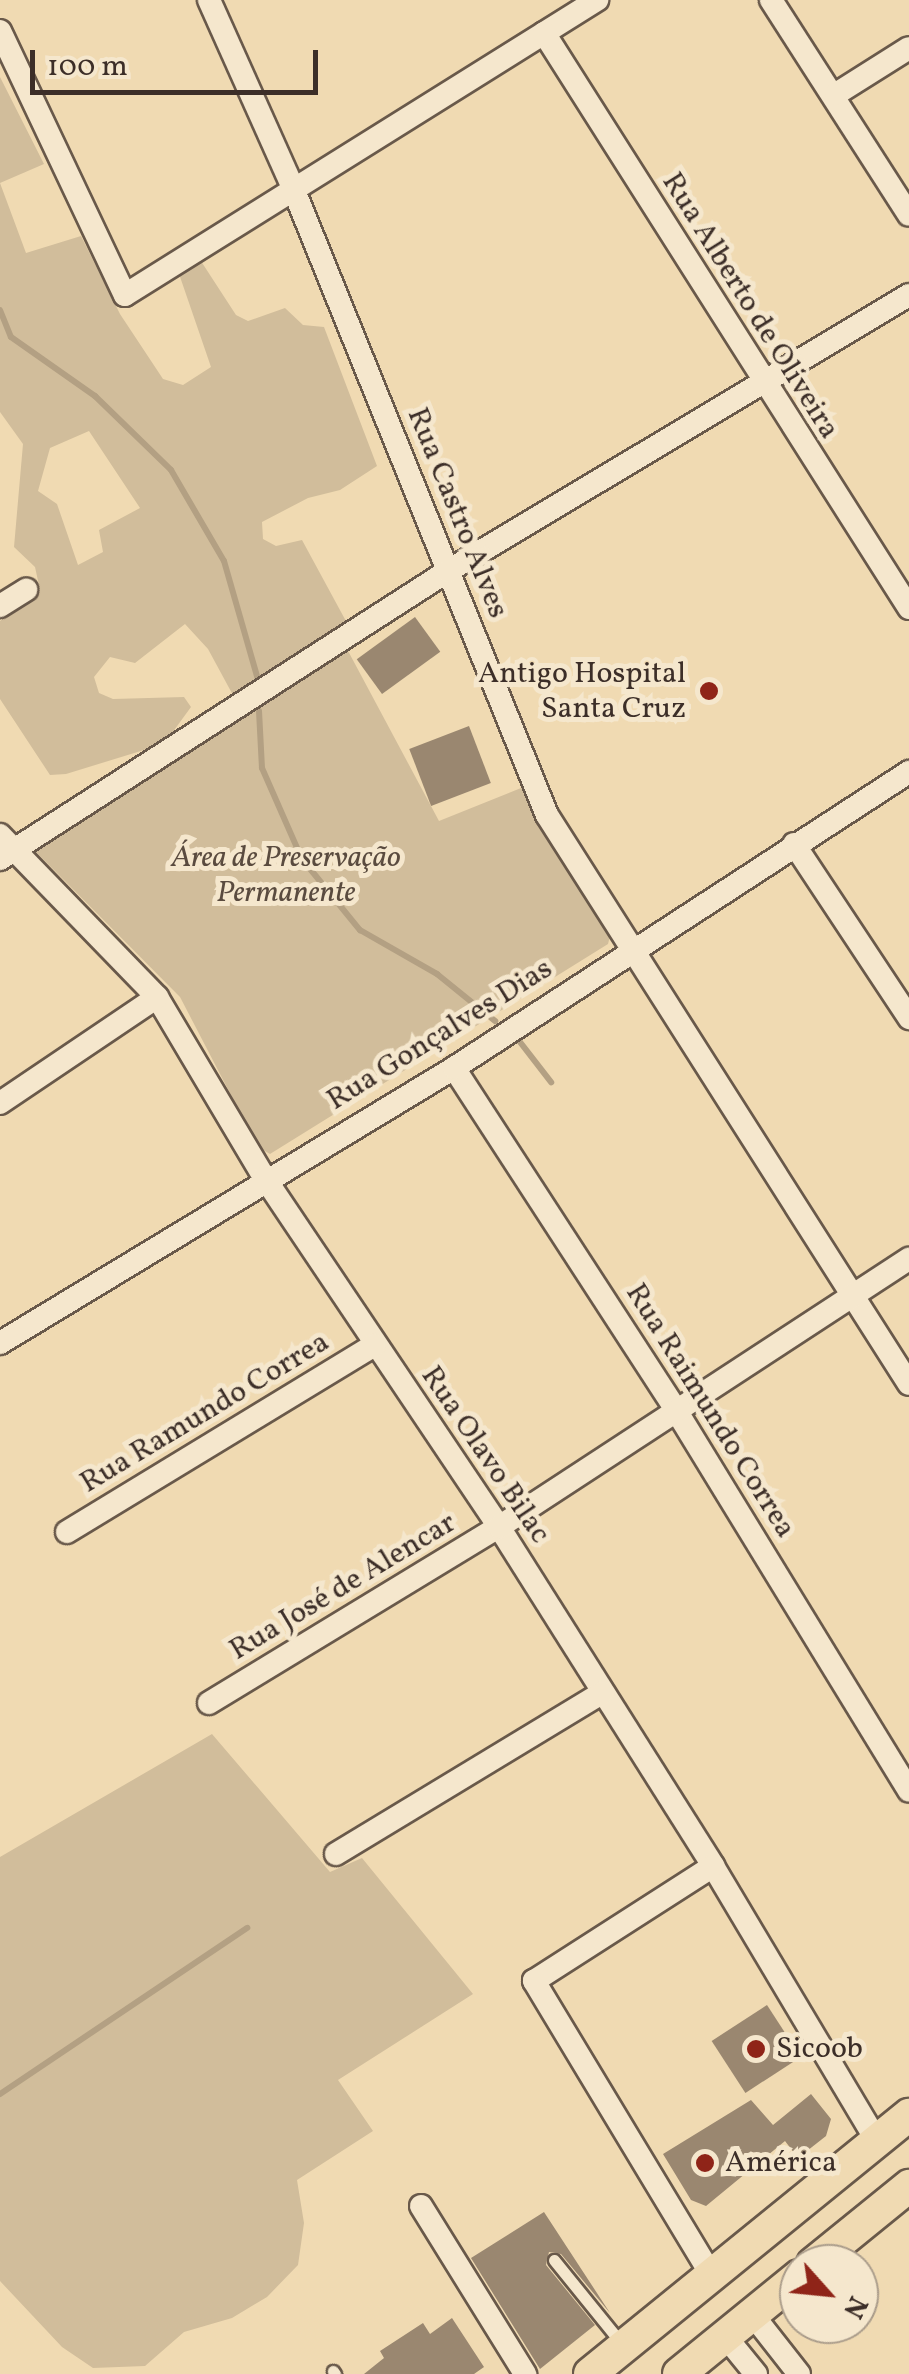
<!DOCTYPE html>
<meta charset="utf-8">
<style>
body{margin:0}
#map{position:relative;width:909px;height:2374px;overflow:hidden;background:#f0dab2;font-family:Vollkorn,serif}
div>[style]{position:absolute}
.green>*{inset:0;background:#d1bd9b}
.stream>*{height:6px;margin:-3px;padding:0 3px;transform-origin:3px;border-radius:3px;background:#b3a083}
.building>*{inset:0;background:#9a8770;transform-origin:0 0}
.roads{filter:drop-shadow(2px 0 #69594a) drop-shadow(-2px 0 #69594a) drop-shadow(0 2px #69594a) drop-shadow(0 -2px #69594a)}
.service>*{height:11px;margin:-5.5px;padding:0 5.5px;transform-origin:5.5px;border-radius:5.5px;background:#f5e7cd}
.minor>*{height:22px;margin:-11px;padding:0 11px;transform-origin:11px;border-radius:11px;background:#f5e7cd}
.primary>*{height:32px;margin:-16px;padding:0 16px;transform-origin:16px;border-radius:16px;background:#f0dab2}
.dots>*{width:28px;height:28px;translate:-50% -50%;box-sizing:border-box;border:5px solid #f5e7cd;border-radius:50%}
span{translate:-50% -50%;white-space:nowrap;text-align:center;line-height:1.15;-webkit-text-stroke:10px #f5e7cd;paint-order:stroke}
.street-label{font-size:30px;color:#3c2e28}
.poi-label{font-size:30px;color:#3c2e28}
.right{translate:-100% -50%;text-align:right}
.left{translate:0 -50%;text-align:left}
.park-label{font-size:30px;color:#5a4b3f;font-style:italic}
.north{position:absolute;left:779px;top:2244px;width:100px;height:100px;box-sizing:border-box;background:#f5e7cd;border:2px solid #ab9d8b;border-radius:50%;rotate:117deg;font-size:28px;font-weight:700;line-height:40px;text-align:center;color:#3c2e28}
.north::after{content:'';display:block;margin:auto;width:35px;height:45px;background:#8f2418;clip-path:polygon(50% 0,100% 100%,50% 72%,0 100%)}
.scale{position:absolute;left:30px;top:50px;width:288px;height:45px;box-sizing:border-box;border:5px solid #3c2e28;border-top:0;padding-left:12px;font-size:30px;line-height:35px;white-space:nowrap;color:#3c2e28;-webkit-text-stroke:8px #f5e7cd;paint-order:stroke}
</style>
<div id="map">
<div class="green">
<div style="clip-path:polygon(evenodd,0 77px,44px 164px,0 183px,26px 253px,81px 236px,120px 314px,163px 379px,183px 385px,211px 367px,177px 268px,197px 255px,236px 315px,248px 321px,285px 308px,303px 325px,324px 327px,377px 466px,340px 490px,308px 498px,262px 522px,263px 539px,276px 546px,302px 540px,347px 623px,234px 697px,208px 649px,185px 624px,135px 663px,110px 657px,94px 677px,99px 693px,113px 699px,184px 697px,191px 707px,172px 733px,144px 750px,66px 774px,50px 775px,0 699px,0 621px,40px 590px,35px 567px,14px 547px,23px 444px,0 412px,0 77px,89px 431px,140px 508px,99px 530px,103px 552px,78px 565px,57px 504px,38px 491px,50px 448px,89px 431px)"></div>
<div style="clip-path:polygon(347px 649px,439px 821px,526px 786px,610px 936px,608px 944px,270px 1154px,258px 1147px,180px 997px,35px 851px)"></div>
<div style="clip-path:polygon(212px 1734px,330px 1872px,362px 1858px,473px 1994px,338px 2080px,373px 2131px,297px 2180px,304px 2223px,298px 2265px,267px 2297px,232px 2318px,184px 2332px,145px 2366px,93px 2368px,62px 2347px,0 2281px,0 1857px)"></div>
</div>
<div class="stream">
<div style="left:0;top:310px;width:29px;rotate:68deg"></div>
<div style="left:11px;top:337px;width:103px;rotate:35.1deg"></div>
<div style="left:95px;top:396px;width:106px;rotate:44.2deg"></div>
<div style="left:171px;top:470px;width:105px;rotate:59.8deg"></div>
<div style="left:224px;top:561px;width:120px;rotate:74deg"></div>
<div style="left:259px;top:711px;width:57px;rotate:87deg"></div>
<div style="left:262px;top:768px;width:99px;rotate:66.3deg"></div>
<div style="left:302px;top:859px;width:92px;rotate:50.8deg"></div>
<div style="left:360px;top:930px;width:89px;rotate:29.7deg"></div>
<div style="left:437px;top:974px;width:75px;rotate:39deg"></div>
<div style="left:520px;top:1042px;width:51px;rotate:52.2deg"></div>
<div style="left:0;top:2094px;width:298px;rotate:-33.9deg"></div>
</div>
<div class="building">
<div style="left:415px;top:617px;width:43px;height:72px;rotate:54deg"></div>
<div style="left:469px;top:726px;width:61px;height:64px;rotate:69deg"></div>
<div style="left:767px;top:2005px;width:62px;height:66px;rotate:57deg"></div>
<div style="clip-path:polygon(811px 2094px,831px 2119px,826px 2136px,798px 2158px,785px 2141px,706px 2206px,691px 2200px,663px 2154px,751px 2100px,773px 2125px)"></div>
<div style="clip-path:polygon(544px 2212px,610px 2313px,561px 2254px,549px 2252px,546px 2265px,595px 2325px,540px 2369px,471px 2258px)"></div>
<div style="clip-path:polygon(452px 2318px,484px 2367px,474px 2374px,364px 2374px,384px 2358px,380px 2351px,423px 2323px,430px 2334px)"></div>
</div>
<div class="roads">
<div class="service">
<div style="left:554px;top:2260px;width:108px;rotate:51deg"></div>
<div style="left:333px;top:2371px;width:4px;rotate:56deg"></div>
</div>
<div class="minor">
<div style="left:209px;top:0;width:206px;rotate:65.9deg"></div>
<div style="left:293px;top:188px;width:676px;rotate:67.95deg"></div>
<div style="left:547px;top:815px;width:674px;rotate:57.54deg"></div>
<div style="left:771px;top:0;width:255px;rotate:57.3deg"></div>
<div style="left:0;top:31px;width:292px;rotate:64.7deg"></div>
<div style="left:125px;top:295px;width:557px;rotate:-32.01deg"></div>
<div style="left:544px;top:33px;width:681px;rotate:57.59deg"></div>
<div style="left:836px;top:94px;width:86px;rotate:-32.2deg"></div>
<div style="left:0;top:606px;width:31px;rotate:-32deg"></div>
<div style="left:0;top:835px;width:226px;rotate:45.9deg"></div>
<div style="left:157px;top:997px;width:209px;rotate:59.3deg"></div>
<div style="left:264px;top:1177px;width:422px;rotate:56.1deg"></div>
<div style="left:499px;top:1527px;width:401px;rotate:57.7deg"></div>
<div style="left:713px;top:1866px;width:320px;rotate:59.2deg"></div>
<div style="left:794px;top:844px;width:209px;rotate:56.5deg"></div>
<div style="left:0;top:859px;width:533px;rotate:-32.74deg"></div>
<div style="left:448px;top:571px;width:537px;rotate:-30.91deg"></div>
<div style="left:454px;top:1068px;width:410px;rotate:57deg"></div>
<div style="left:677px;top:1412px;width:444px;rotate:58.5deg"></div>
<div style="left:0;top:1103px;width:189px;rotate:-34deg"></div>
<div style="left:0;top:1343px;width:531px;rotate:-31.2deg"></div>
<div style="left:454px;top:1068px;width:543px;rotate:-33.05deg"></div>
<div style="left:67px;top:1532px;width:360px;rotate:-31.3deg"></div>
<div style="left:209px;top:1703px;width:339px;rotate:-31.3deg"></div>
<div style="left:499px;top:1527px;width:490px;rotate:-33.2deg"></div>
<div style="left:336px;top:1854px;width:312px;rotate:-31.2deg"></div>
<div style="left:421px;top:2206px;width:198px;rotate:58.2deg"></div>
<div style="left:712px;top:2276px;width:345px;rotate:-121.1deg"></div>
<div style="left:534px;top:1981px;width:213px;rotate:-32.7deg"></div>
<div style="left:752px;top:2314px;width:76px;rotate:51.9deg"></div>
<div style="left:725px;top:2336px;width:49px;rotate:50.8deg"></div>
</div>
<div class="primary">
<div style="left:813px;top:2264px;width:124px;rotate:-39.1deg"></div>
<div style="left:590px;top:2374px;width:411px;rotate:-39.1deg"></div>
<div style="left:679px;top:2374px;width:155px;rotate:-39.2deg"></div>
</div>
</div>
<div class="dots">
<div style="left:709px;top:691px;background:#8f2418"></div>
<div style="left:756px;top:2049px;background:#8f2418"></div>
<div style="left:705px;top:2163px;background:#8f2418"></div>
</div>
<div class="street-label">
<span style="left:750px;top:306px;rotate:58deg">Rua Alberto de Oliveira</span>
<span style="left:457px;top:513px;rotate:68deg">Rua Castro Alves</span>
<span style="left:440px;top:1035px;rotate:-32deg">Rua Gonçalves Dias</span>
<span style="left:710px;top:1411px;rotate:58deg">Rua Raimundo Correa</span>
<span style="left:205px;top:1413px;rotate:-31deg">Rua Ramundo Correa</span>
<span style="left:485px;top:1455px;rotate:56deg">Rua Olavo Bilac</span>
<span style="left:343px;top:1587px;rotate:-31deg">Rua José de Alencar</span>
</div>
<div class="poi-label">
<span class="right" style="left:686px;top:691px">Antigo Hospital<br>Santa Cruz</span>
<span class="left" style="left:776px;top:2049px">Sicoob</span>
<span class="left" style="left:725px;top:2163px">América</span>
</div>
<div class="park-label">
<span style="left:286px;top:875px">Área de Preservação<br>Permanente</span>
</div>
<div class="north">N</div>
<div class="scale">100 m</div>
</div>
